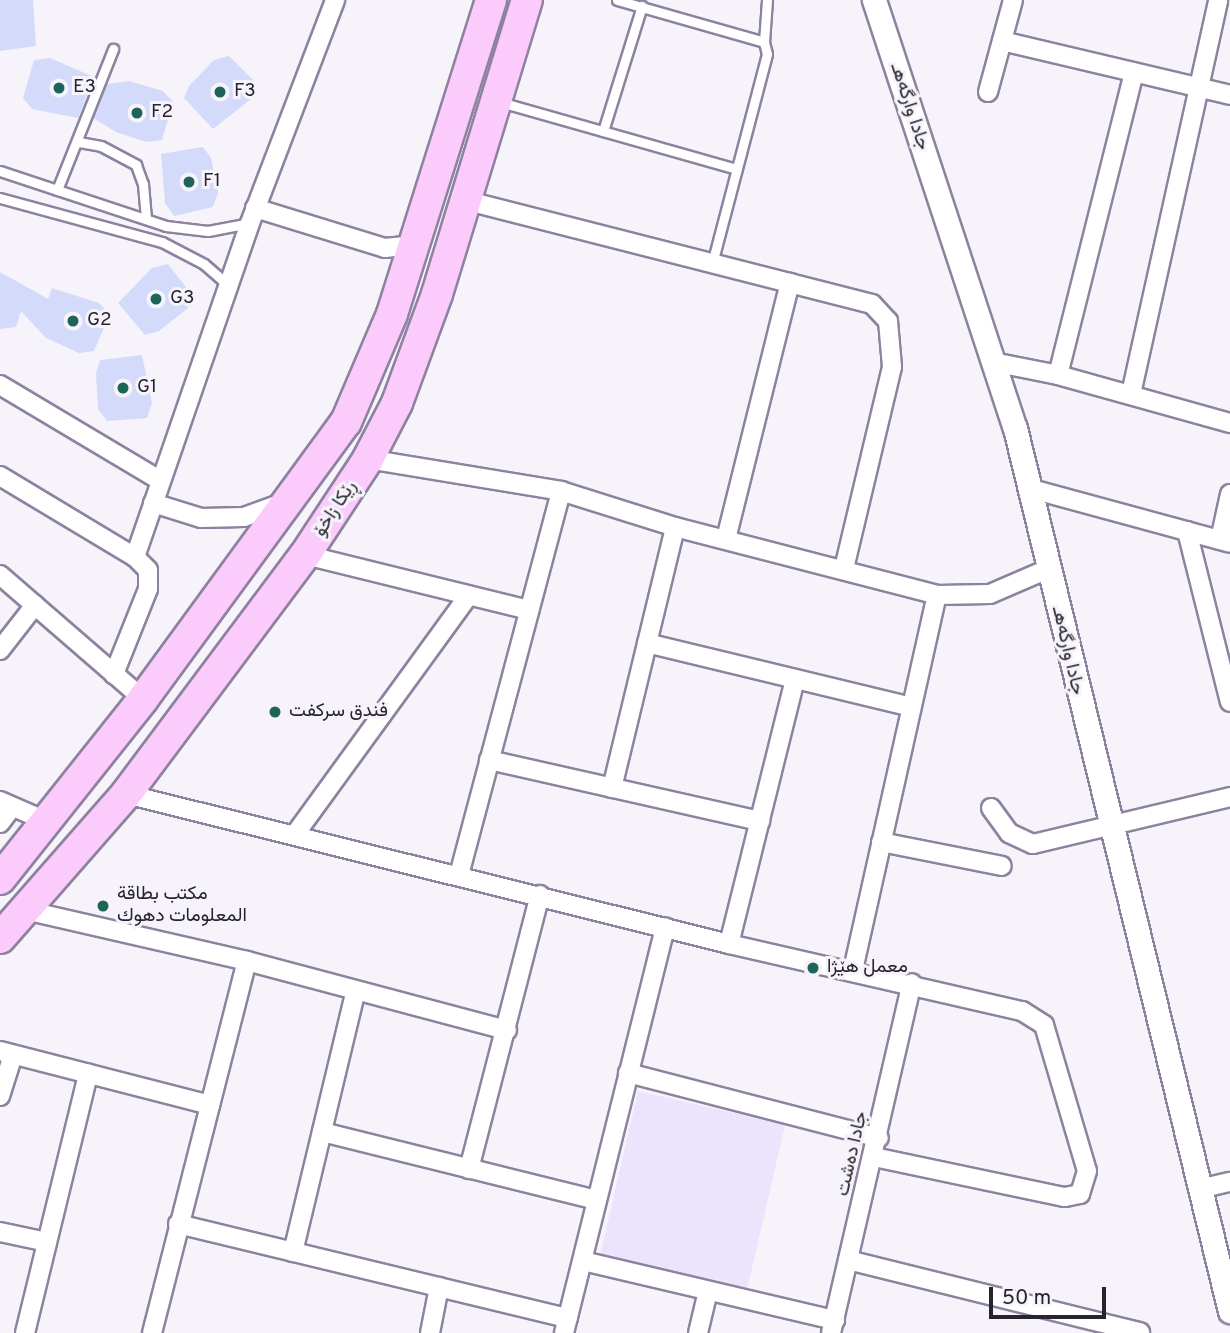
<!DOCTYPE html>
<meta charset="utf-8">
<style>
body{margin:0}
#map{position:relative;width:1230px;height:1333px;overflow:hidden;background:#f6f4fa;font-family:Overpass,Vazirmatn,sans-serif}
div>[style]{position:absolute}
.built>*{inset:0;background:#ece4fc;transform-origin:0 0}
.building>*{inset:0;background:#d4dafa}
.roads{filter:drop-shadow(2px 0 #8d829f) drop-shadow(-2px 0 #8d829f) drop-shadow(0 2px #8d829f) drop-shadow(0 -2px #8d829f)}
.service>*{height:9px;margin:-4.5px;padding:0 4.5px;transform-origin:4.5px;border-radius:4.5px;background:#fff}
.minor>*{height:18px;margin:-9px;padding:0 9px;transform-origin:9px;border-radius:9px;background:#fff}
.tertiary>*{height:23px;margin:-11.5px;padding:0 11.5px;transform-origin:11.5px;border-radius:11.5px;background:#fff}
.trunk>*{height:30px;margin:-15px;padding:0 15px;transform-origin:15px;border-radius:15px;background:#fbcbfc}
.dots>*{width:19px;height:19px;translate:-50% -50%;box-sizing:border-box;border:4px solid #f6f4fa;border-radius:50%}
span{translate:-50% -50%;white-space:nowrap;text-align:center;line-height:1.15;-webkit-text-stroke:6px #f6f4fa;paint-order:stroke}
.poi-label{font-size:19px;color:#27232f}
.left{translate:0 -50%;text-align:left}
.street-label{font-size:19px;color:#27232f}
.scale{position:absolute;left:989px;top:1287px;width:117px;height:32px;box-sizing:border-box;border:4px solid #27232f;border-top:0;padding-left:9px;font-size:21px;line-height:24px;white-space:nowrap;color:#27232f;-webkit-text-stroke:5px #f6f4fa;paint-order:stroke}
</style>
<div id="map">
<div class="built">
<div style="left:638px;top:1091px;width:151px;height:180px;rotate:13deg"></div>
</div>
<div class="building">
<div style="clip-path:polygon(0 0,33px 0,36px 46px,0 51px)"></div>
<div style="clip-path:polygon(229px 56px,257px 84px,251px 99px,213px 129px,184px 98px,189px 86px,214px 60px)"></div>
<div style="clip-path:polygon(50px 58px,94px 77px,78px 118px,32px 109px,23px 98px,34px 60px)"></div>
<div style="clip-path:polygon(129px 81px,163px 91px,173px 102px,162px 140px,146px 142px,116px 132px,93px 118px,107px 84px)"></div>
<div style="clip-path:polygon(203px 147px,211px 158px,218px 193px,213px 207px,174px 216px,165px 203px,161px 154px)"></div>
<div style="clip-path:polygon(168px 264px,192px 295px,187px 309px,159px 331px,145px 335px,118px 303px,152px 268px)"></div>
<div style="clip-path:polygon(0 272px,48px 299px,52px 288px,99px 303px,110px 314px,94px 351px,79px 353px,46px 338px,21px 311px,16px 327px,0 329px)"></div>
<div style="clip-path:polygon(142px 355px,152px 403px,147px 418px,107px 421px,98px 409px,96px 373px,100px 360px)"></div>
</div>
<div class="roads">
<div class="service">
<div style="left:617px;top:0;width:153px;rotate:15.9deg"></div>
<div style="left:764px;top:42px;width:12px;rotate:76deg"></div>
<div style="left:767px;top:54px;width:216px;rotate:104.7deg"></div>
<div style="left:764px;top:42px;width:42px;rotate:-85.9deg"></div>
<div style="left:500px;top:102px;width:246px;rotate:15.8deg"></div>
<div style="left:603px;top:131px;width:131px;rotate:-72.7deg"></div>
<div style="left:79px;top:142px;width:22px;rotate:10deg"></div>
<div style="left:101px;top:146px;width:40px;rotate:28deg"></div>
<div style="left:136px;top:165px;width:20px;rotate:70deg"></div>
<div style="left:143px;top:184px;width:35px;rotate:85deg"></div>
<div style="left:0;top:171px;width:175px;rotate:18.3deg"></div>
<div style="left:166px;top:226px;width:42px;rotate:6.8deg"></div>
<div style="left:208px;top:231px;width:43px;rotate:-10.8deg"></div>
<div style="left:57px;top:190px;width:152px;rotate:-68.3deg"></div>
<div style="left:0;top:198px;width:168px;rotate:15.2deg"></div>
<div style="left:162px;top:242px;width:47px;rotate:27.6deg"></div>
<div style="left:204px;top:264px;width:32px;rotate:41deg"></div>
</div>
<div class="minor">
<div style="left:1002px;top:41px;width:234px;rotate:13.3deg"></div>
<div style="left:988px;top:92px;width:95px;rotate:-74.8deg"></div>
<div style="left:464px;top:200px;width:421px;rotate:14.3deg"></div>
<div style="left:872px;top:304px;width:23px;rotate:47deg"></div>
<div style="left:888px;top:321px;width:46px;rotate:85deg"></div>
<div style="left:892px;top:367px;width:208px;rotate:103.4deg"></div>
<div style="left:255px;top:208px;width:136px;rotate:17.1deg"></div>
<div style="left:385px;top:248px;width:20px;rotate:-6deg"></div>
<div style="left:405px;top:246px;width:13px;rotate:-32deg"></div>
<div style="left:993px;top:362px;width:66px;rotate:11.3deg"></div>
<div style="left:1058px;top:375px;width:179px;rotate:15.6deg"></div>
<div style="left:1058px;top:375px;width:312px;rotate:-75.9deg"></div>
<div style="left:0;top:385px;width:187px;rotate:30.8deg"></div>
<div style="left:1131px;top:394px;width:403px;rotate:-77.5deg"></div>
<div style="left:368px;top:459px;width:196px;rotate:9.4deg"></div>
<div style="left:561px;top:491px;width:120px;rotate:17.5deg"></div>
<div style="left:675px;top:527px;width:271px;rotate:14.5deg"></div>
<div style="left:937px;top:595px;width:53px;rotate:-1.1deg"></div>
<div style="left:990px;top:594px;width:63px;rotate:-23.3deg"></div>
<div style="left:0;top:476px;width:157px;rotate:31deg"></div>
<div style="left:135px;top:557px;width:18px;rotate:45deg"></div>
<div style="left:148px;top:570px;width:19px;rotate:90deg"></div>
<div style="left:148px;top:589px;width:92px;rotate:111.8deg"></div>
<div style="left:1028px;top:488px;width:209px;rotate:15.2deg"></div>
<div style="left:153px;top:503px;width:50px;rotate:17.4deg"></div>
<div style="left:201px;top:518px;width:43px;rotate:-1.3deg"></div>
<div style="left:244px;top:517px;width:44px;rotate:-20.1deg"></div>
<div style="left:1187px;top:531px;width:176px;rotate:75.9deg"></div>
<div style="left:726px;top:539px;width:264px;rotate:-76deg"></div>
<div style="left:1220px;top:540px;width:47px;rotate:-77.7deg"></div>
<div style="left:305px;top:555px;width:231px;rotate:13.8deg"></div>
<div style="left:135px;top:557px;width:353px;rotate:-71deg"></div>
<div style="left:250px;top:223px;width:239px;rotate:-69.1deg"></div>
<div style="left:0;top:575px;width:189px;rotate:40.9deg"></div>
<div style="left:647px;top:643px;width:272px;rotate:13.6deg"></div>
<div style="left:0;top:650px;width:57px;rotate:-52.1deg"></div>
<div style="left:489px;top:760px;width:278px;rotate:12.7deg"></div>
<div style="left:612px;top:788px;width:268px;rotate:-76.4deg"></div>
<div style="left:126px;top:794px;width:621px;rotate:13.97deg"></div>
<div style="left:729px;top:944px;width:301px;rotate:12.9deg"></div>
<div style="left:1022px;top:1011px;width:26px;rotate:32deg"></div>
<div style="left:1044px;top:1025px;width:152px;rotate:73.6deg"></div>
<div style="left:1087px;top:1171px;width:24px;rotate:107deg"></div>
<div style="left:1080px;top:1194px;width:16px;rotate:169deg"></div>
<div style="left:1064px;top:1197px;width:193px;rotate:-168.1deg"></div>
<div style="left:0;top:801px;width:50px;rotate:23.5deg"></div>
<div style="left:991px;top:808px;width:31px;rotate:54deg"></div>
<div style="left:1009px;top:833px;width:26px;rotate:25deg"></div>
<div style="left:1033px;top:844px;width:203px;rotate:-13.4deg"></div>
<div style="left:0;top:823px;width:20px;rotate:-53deg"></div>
<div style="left:296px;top:833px;width:293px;rotate:-54deg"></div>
<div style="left:881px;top:842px;width:123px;rotate:11.2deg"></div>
<div style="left:459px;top:875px;width:397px;rotate:-75.1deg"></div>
<div style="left:25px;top:910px;width:228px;rotate:12.9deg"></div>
<div style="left:247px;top:961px;width:269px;rotate:14.9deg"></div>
<div style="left:729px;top:944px;width:273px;rotate:-76deg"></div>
<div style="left:853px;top:970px;width:384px;rotate:-77.4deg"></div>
<div style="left:0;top:1051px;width:217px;rotate:14.4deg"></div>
<div style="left:628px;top:1073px;width:259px;rotate:14.5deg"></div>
<div style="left:0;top:1096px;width:43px;rotate:-72.4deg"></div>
<div style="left:322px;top:1132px;width:283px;rotate:13.9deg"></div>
<div style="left:469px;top:1169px;width:283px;rotate:-75.5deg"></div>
<div style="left:1199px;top:1189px;width:32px;rotate:-13deg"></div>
<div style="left:178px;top:1224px;width:401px;rotate:13.6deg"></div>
<div style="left:0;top:1232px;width:48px;rotate:12deg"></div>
<div style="left:293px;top:1252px;width:269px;rotate:-76.5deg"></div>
<div style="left:848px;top:1260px;width:301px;rotate:13.9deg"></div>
<div style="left:583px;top:1261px;width:259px;rotate:13.2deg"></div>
<div style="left:25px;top:1333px;width:267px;rotate:-76.3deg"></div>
<div style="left:152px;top:1333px;width:384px;rotate:-75.7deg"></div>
<div style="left:430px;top:1333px;width:47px;rotate:-78.9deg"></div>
<div style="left:564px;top:1333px;width:418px;rotate:-76deg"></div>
<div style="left:698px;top:1333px;width:43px;rotate:-76.6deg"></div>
<div style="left:831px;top:1333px;width:359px;rotate:-77deg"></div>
</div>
<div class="tertiary">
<div style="left:874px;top:0;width:451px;rotate:71.8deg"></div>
<div style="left:1015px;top:428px;width:909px;rotate:76.32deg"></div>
</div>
<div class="trunk">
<div style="left:0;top:879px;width:230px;rotate:-51.5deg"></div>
<div style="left:143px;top:699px;width:343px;rotate:-53.8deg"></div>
<div style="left:346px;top:422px;width:117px;rotate:-66.9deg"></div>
<div style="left:392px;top:314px;width:329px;rotate:-72.5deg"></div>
<div style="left:0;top:938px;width:191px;rotate:-48.8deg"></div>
<div style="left:126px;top:794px;width:299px;rotate:-53.2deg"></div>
<div style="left:305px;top:555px;width:115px;rotate:-56.7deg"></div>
<div style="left:368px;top:459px;width:63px;rotate:-62.6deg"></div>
<div style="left:397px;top:403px;width:116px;rotate:-69.8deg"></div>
<div style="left:437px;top:294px;width:307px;rotate:-73deg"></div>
</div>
</div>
<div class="dots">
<div style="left:59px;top:88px;background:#1e6458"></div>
<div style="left:220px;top:92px;background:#1e6458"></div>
<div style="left:137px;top:113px;background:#1e6458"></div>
<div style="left:189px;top:182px;background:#1e6458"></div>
<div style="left:156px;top:299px;background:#1e6458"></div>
<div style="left:73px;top:321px;background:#1e6458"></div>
<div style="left:123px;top:388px;background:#1e6458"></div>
<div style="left:275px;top:712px;background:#1e6458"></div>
<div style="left:103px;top:906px;background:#1e6458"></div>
<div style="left:813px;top:968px;background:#1e6458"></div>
</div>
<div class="poi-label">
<span class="left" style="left:73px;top:88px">E3</span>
<span class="left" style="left:234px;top:92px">F3</span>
<span class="left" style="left:151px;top:113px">F2</span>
<span class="left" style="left:203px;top:182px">F1</span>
<span class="left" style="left:170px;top:299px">G3</span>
<span class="left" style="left:87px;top:321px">G2</span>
<span class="left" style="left:137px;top:388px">G1</span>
<span class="left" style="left:289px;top:712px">فندق سركفت</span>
<span class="left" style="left:117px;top:906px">مكتب بطاقة<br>المعلومات دهوك</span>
<span class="left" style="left:827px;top:968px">معمل ھێژا</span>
</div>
<div class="street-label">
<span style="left:909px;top:107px;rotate:72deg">جادا وارگه‌هـ</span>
<span style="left:336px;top:509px;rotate:-57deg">ڕێکا زاخۆ</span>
<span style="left:1067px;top:651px;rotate:77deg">جادا وارگه‌هـ</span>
<span style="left:853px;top:1154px;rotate:-77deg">جادا دەشت</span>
</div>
<div class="scale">50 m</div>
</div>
